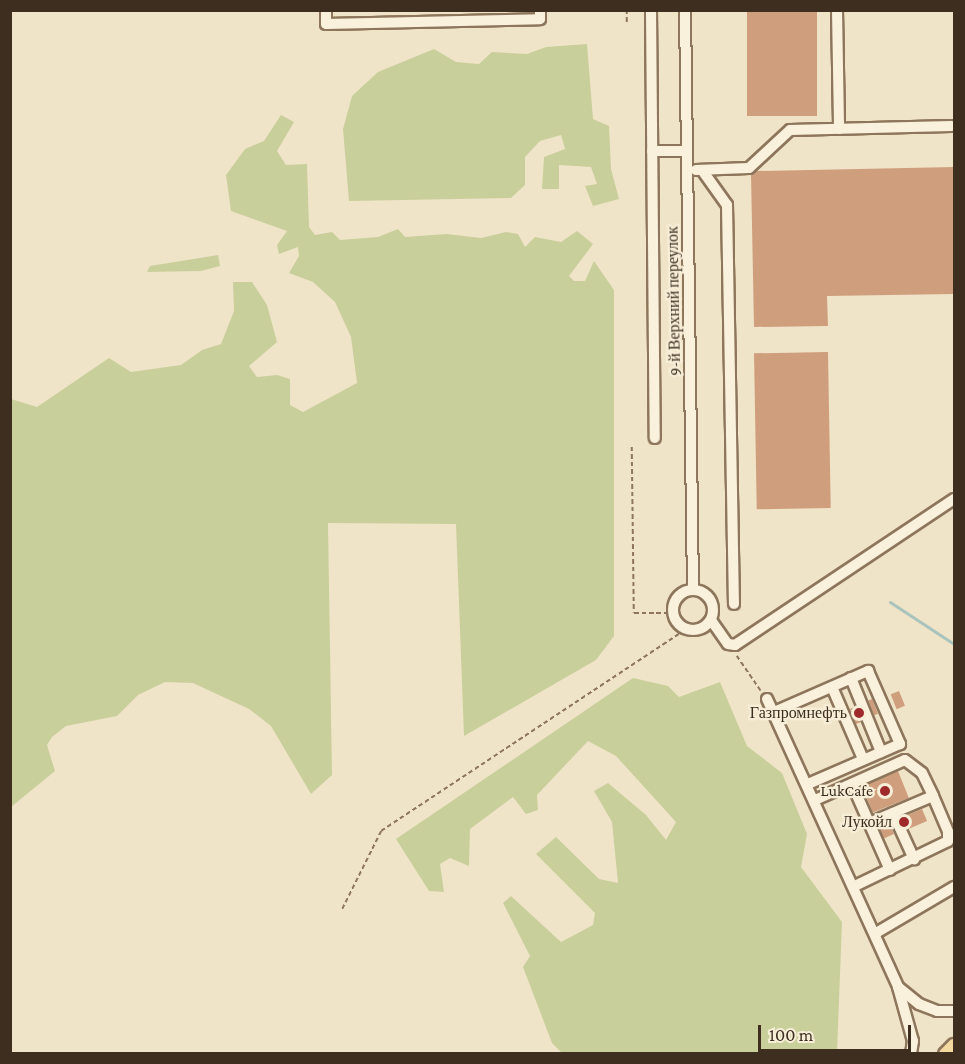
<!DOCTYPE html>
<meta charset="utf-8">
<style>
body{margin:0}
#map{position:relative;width:965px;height:1064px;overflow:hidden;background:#f0e4c8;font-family:"Crimson Pro",serif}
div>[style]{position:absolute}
.green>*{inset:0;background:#c9cf9b}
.stream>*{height:3px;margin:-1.5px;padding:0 1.5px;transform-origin:1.5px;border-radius:1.5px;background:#a9c4bc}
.building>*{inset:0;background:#cf9f7d;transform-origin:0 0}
.path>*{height:1.5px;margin-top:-0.75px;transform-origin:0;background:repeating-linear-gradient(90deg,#8d765c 0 4.5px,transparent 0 7.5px)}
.roads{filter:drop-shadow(2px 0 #8d765c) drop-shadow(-2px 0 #8d765c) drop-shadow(0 2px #8d765c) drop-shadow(0 -2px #8d765c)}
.minor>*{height:10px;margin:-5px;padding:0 5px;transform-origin:5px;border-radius:5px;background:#faf1dc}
.minor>.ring{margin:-5px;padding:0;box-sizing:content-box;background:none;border:10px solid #faf1dc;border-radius:50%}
.major>*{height:12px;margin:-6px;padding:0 6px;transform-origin:6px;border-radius:6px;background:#f3d9a0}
.dots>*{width:16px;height:16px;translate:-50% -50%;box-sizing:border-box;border:3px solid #f7eed8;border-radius:50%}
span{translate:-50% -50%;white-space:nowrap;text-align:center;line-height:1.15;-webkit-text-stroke:4.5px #f7eed8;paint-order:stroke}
.street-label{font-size:16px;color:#3d2e20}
.poi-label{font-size:16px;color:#3d2e20}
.right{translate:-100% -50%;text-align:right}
.frame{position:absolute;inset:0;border:12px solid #3d2e20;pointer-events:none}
.scale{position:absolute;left:758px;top:1025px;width:153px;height:27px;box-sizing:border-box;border:3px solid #3d2e20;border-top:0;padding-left:8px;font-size:18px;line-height:21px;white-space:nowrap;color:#3d2e20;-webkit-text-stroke:4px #f7eed8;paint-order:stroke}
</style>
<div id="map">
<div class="green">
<div style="clip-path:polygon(587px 44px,593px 119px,609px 126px,611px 169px,619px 199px,593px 206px,585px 186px,597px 184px,591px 167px,559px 165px,559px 189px,542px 189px,544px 157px,565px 149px,561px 135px,540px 141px,525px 157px,525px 185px,511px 198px,349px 201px,343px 129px,352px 96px,378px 72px,434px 49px,456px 62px,479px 64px,492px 52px,527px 54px,546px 47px)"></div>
<div style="clip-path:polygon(281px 115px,294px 122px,277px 151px,286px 165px,307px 164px,309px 227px,315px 235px,332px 232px,340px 240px,378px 237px,398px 229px,405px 237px,447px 234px,481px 238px,506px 232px,518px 234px,525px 247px,535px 237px,561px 242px,577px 231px,593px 244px,569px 276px,574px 281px,585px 281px,594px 261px,614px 290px,614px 636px,596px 660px,464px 736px,456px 524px,328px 523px,332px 775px,311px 794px,271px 726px,249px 709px,193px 683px,165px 682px,138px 695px,117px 716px,66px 726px,52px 737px,47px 745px,55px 771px,11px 807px,11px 399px,37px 407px,109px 358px,131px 372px,181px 365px,202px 350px,221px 344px,234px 311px,233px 282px,252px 282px,267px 305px,277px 342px,249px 366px,257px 377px,277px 375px,290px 379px,290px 405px,303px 412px,357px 383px,351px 337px,335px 302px,313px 282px,289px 273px,299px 256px,298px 247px,279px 254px,277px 245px,287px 231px,231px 211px,226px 175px,245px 149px,264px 141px)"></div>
<div style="clip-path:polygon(218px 255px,220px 266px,201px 271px,147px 272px,150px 266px)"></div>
<div style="clip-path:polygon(633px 678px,668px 686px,679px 697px,720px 682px,747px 746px,782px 773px,807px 834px,801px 867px,842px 922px,837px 1053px,563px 1054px,552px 1043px,523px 967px,530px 956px,503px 903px,511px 896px,561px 942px,593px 925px,595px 913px,536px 854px,556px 837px,599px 879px,618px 883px,612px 822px,594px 791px,608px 783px,646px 815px,666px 840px,676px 822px,616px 756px,588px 741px,537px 795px,538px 810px,526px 814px,513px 797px,470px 829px,469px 866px,450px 858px,440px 864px,444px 892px,429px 891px,396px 839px)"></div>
</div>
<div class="stream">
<div style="left:890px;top:602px;width:77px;rotate:33.3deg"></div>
</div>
<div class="building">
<div style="left:747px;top:10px;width:70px;height:106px"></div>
<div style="clip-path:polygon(954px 167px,954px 294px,827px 296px,828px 326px,754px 327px,751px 175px,757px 171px)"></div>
<div style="left:828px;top:352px;width:156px;height:74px;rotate:89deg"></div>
<div style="left:899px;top:691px;width:16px;height:9px;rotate:68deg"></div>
<div style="left:872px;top:699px;width:16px;height:4px;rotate:68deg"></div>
<div style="clip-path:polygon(854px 707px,861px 722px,856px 724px,850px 709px)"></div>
<div style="left:898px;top:771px;width:29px;height:39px;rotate:68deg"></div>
<div style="left:922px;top:809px;width:13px;height:21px;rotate:67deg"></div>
<div style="left:889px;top:823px;width:12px;height:11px;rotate:66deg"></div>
</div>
<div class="path">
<div style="left:627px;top:10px;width:15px;rotate:90deg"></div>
<div style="left:632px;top:447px;width:166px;rotate:89.3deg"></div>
<div style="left:634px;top:613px;width:36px"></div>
<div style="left:737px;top:656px;width:42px;rotate:55.6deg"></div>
<div style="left:342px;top:909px;width:87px;rotate:-63.4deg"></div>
<div style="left:381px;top:831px;width:359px;rotate:-33.5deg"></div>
</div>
<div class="roads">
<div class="minor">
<div style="left:326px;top:10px;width:14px;rotate:90deg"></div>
<div style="left:326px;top:24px;width:214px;rotate:-1.3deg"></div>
<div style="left:540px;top:19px;width:9px;rotate:-90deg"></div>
<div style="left:651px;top:10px;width:428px;rotate:89.5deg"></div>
<div style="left:685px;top:10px;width:580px;rotate:89.21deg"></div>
<div style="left:837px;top:10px;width:119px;rotate:89deg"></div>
<div style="left:652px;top:151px;width:35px"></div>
<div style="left:696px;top:170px;width:53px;rotate:-2.2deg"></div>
<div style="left:749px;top:168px;width:56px;rotate:-42.8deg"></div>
<div style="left:790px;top:130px;width:161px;rotate:-1.4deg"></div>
<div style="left:702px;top:170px;width:43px;rotate:54.5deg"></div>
<div style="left:727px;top:205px;width:399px;rotate:89deg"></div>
<div class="ring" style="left:673px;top:590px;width:30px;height:30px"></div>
<div style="left:711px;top:620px;width:29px;rotate:55deg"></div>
<div style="left:728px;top:644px;width:7px;rotate:8deg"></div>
<div style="left:735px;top:645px;width:263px;rotate:-33.7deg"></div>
<div style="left:851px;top:678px;width:80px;rotate:67.9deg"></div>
<div style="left:832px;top:687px;width:78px;rotate:66.7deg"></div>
<div style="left:767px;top:699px;width:316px;rotate:65.5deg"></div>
<div style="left:898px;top:987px;width:56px;rotate:74.5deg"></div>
<div style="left:913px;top:1041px;width:13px;rotate:99deg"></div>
<div style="left:774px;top:712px;width:103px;rotate:-23.6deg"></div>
<div style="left:868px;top:671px;width:80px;rotate:66.3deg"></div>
<div style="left:900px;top:744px;width:100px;rotate:156.5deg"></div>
<div style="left:852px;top:784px;width:94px;rotate:66.2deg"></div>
<div style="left:815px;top:800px;width:98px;rotate:-24deg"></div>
<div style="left:905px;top:760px;width:21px;rotate:37deg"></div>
<div style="left:922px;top:773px;width:25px;rotate:64deg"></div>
<div style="left:933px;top:796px;width:39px;rotate:67deg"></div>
<div style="left:948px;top:832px;width:9px;rotate:90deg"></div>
<div style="left:948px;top:841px;width:103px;rotate:154.2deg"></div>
<div style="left:893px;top:813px;width:51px;rotate:65.5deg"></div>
<div style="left:869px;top:823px;width:69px;rotate:-22.9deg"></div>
<div style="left:876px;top:933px;width:91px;rotate:-30.5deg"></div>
<div style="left:898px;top:987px;width:27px;rotate:39deg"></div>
<div style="left:919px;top:1004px;width:19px;rotate:21deg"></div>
<div style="left:937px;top:1011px;width:17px"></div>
</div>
<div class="major">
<div style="left:945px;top:1054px;width:13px;rotate:-45deg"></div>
</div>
</div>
<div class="dots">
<div style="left:859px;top:713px;background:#9e2a2b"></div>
<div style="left:885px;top:791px;background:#9e2a2b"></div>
<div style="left:904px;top:822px;background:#9e2a2b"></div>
</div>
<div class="street-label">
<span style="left:674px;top:301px;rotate:-91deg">9-й Верхний переулок</span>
</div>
<div class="poi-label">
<span class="right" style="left:847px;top:713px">Газпромнефть</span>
<span class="right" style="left:873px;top:791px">LukCafe</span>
<span class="right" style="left:892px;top:822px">Лукойл</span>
</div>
<div class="frame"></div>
<div class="scale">100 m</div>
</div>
